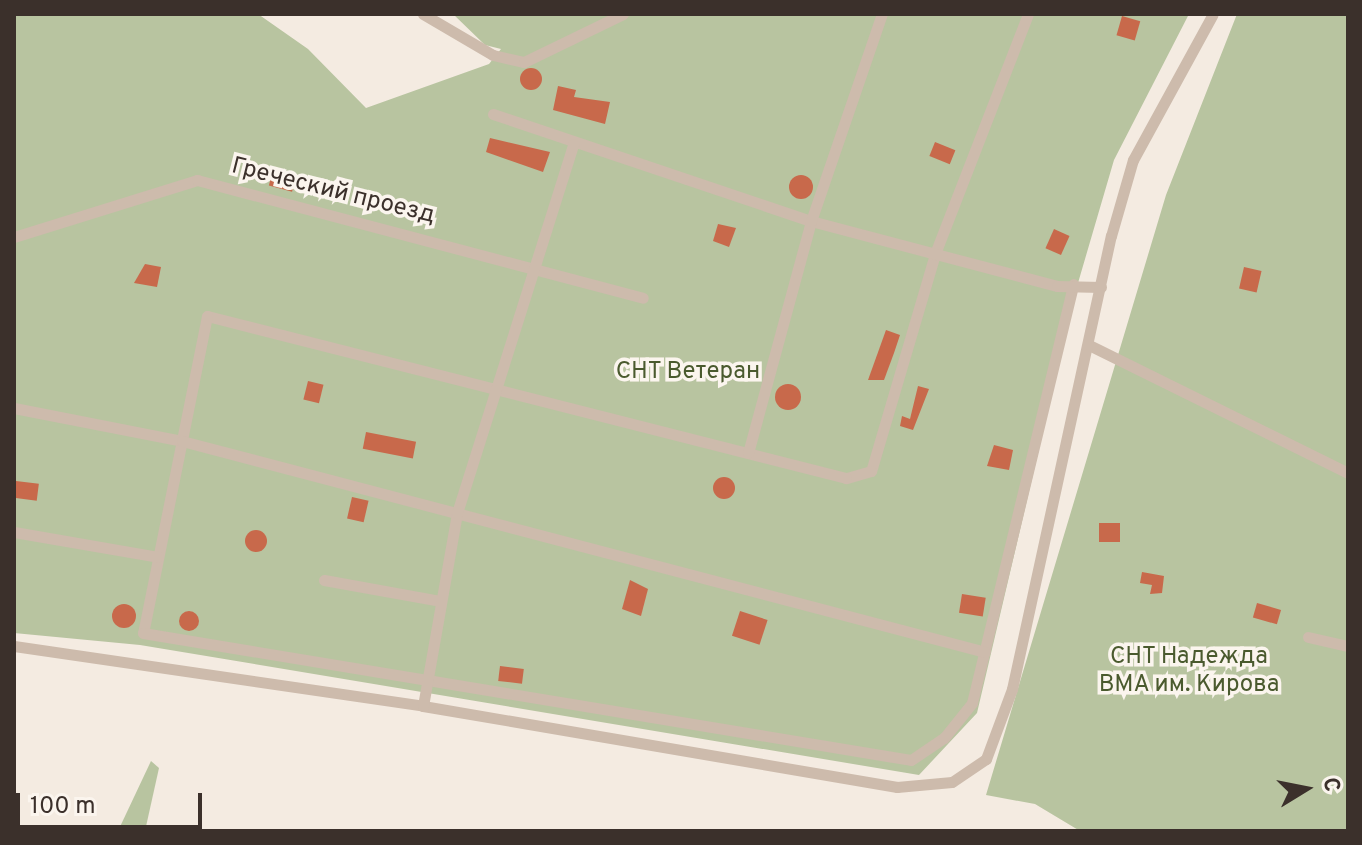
<!DOCTYPE html>
<meta charset="utf-8">
<style>
body{margin:0}
#map{position:relative;width:1362px;height:845px;overflow:hidden;background:#f4ebe1;font-family:Overpass,sans-serif}
div>[style]{position:absolute}
.green>*{inset:0;background:#b8c4a0}
.building>*{inset:0;background:#c8694b;transform-origin:0 0}
.round{border-radius:50%}
.street>*{height:11px;margin:-5.5px;padding:0 5.5px;transform-origin:5.5px;border-radius:5.5px;background:#cdbbac}
span{translate:-50% -50%;white-space:nowrap;text-align:center;line-height:1.15;-webkit-text-stroke:7px #fbf5ee;paint-order:stroke}
.street-label{font-size:24px;color:#3b302b}
.park-label{font-size:24px;color:#4a5a2e}
.frame{position:absolute;inset:0;border:16px solid #3b302b;pointer-events:none}
.north{position:absolute;left:1266px;top:749px;width:80px;height:80px;-webkit-text-stroke:6px #fbf5ee;paint-order:stroke;rotate:80deg;font-size:22px;font-weight:700;line-height:32px;text-align:center;color:#3b302b}
.north::after{content:'';display:block;margin:auto;width:28px;height:36px;background:#3b302b;clip-path:polygon(50% 0,100% 100%,50% 72%,0 100%)}
.scale{position:absolute;left:16px;top:793px;width:186px;height:36px;box-sizing:border-box;border:4px solid #3b302b;border-top:0;padding-left:10px;font-size:24px;line-height:28px;white-space:nowrap;color:#3b302b;-webkit-text-stroke:6px #fbf5ee;paint-order:stroke}
</style>
<div id="map">
<div class="green">
<div style="clip-path:polygon(14px 14px,258px 14px,308px 49px,366px 108px,489px 64px,501px 49px,485px 45px,453px 14px,1189px 14px,1114px 160px,1078px 283px,977px 713px,919px 775px,140px 645px,14px 633px)"></div>
<div style="clip-path:polygon(1237px 14px,1348px 14px,1348px 831px,1080px 831px,1035px 804px,986px 795px,1166px 195px)"></div>
<div style="clip-path:polygon(151px 761px,159px 768px,145px 831px,118px 831px)"></div>
</div>
<div class="building">
<div style="left:1122px;top:16px;width:19px;height:20px;rotate:16deg"></div>
<div class="round" style="left:520px;top:68px;width:22px;height:22px"></div>
<div style="clip-path:polygon(558px 86px,576px 90px,574px 97px,610px 102px,605px 124px,553px 110px)"></div>
<div style="clip-path:polygon(490px 138px,550px 152px,543px 172px,486px 152px)"></div>
<div style="left:935px;top:142px;width:22px;height:15px;rotate:22deg"></div>
<div style="left:273px;top:170px;width:24px;height:16px;rotate:15deg"></div>
<div class="round" style="left:789px;top:175px;width:24px;height:24px"></div>
<div style="clip-path:polygon(718px 224px,736px 228px,729px 247px,713px 241px)"></div>
<div style="left:1054px;top:229px;width:17px;height:21px;rotate:24deg"></div>
<div style="clip-path:polygon(145px 264px,161px 267px,157px 287px,134px 283px)"></div>
<div style="left:1244px;top:267px;width:18px;height:22px;rotate:13deg"></div>
<div style="clip-path:polygon(886px 330px,900px 335px,894px 353px,884px 380px,868px 380px)"></div>
<div style="left:308px;top:381px;width:16px;height:19px;rotate:14deg"></div>
<div class="round" style="left:775px;top:384px;width:26px;height:26px"></div>
<div style="clip-path:polygon(918px 386px,929px 389px,913px 430px,900px 426px,902px 416px,910px 419px)"></div>
<div style="left:366px;top:432px;width:51px;height:17px;rotate:11deg"></div>
<div style="clip-path:polygon(994px 445px,1013px 450px,1009px 470px,987px 466px)"></div>
<div class="round" style="left:713px;top:477px;width:22px;height:22px"></div>
<div style="left:16px;top:481px;width:23px;height:17px;rotate:7deg"></div>
<div style="left:352px;top:497px;width:17px;height:22px;rotate:13deg"></div>
<div style="left:1099px;top:523px;width:21px;height:19px"></div>
<div class="round" style="left:245px;top:530px;width:22px;height:22px"></div>
<div style="clip-path:polygon(1142px 572px,1164px 576px,1162px 593px,1150px 594px,1152px 585px,1140px 583px)"></div>
<div style="clip-path:polygon(630px 580px,648px 589px,641px 616px,622px 609px)"></div>
<div style="left:962px;top:594px;width:24px;height:19px;rotate:9deg"></div>
<div style="left:1257px;top:603px;width:25px;height:15px;rotate:16deg"></div>
<div class="round" style="left:112px;top:604px;width:24px;height:24px"></div>
<div class="round" style="left:179px;top:611px;width:20px;height:20px"></div>
<div style="left:740px;top:611px;width:29px;height:26px;rotate:18deg"></div>
<div style="left:500px;top:666px;width:24px;height:15px;rotate:7deg"></div>
</div>
<div class="street">
<div style="left:423px;top:14px;width:81px;rotate:30.4deg"></div>
<div style="left:493px;top:55px;width:32px;rotate:13deg"></div>
<div style="left:524px;top:62px;width:110px;rotate:-25.9deg"></div>
<div style="left:1028px;top:14px;width:257px;rotate:111.2deg"></div>
<div style="left:935px;top:254px;width:226px;rotate:106.4deg"></div>
<div style="left:871px;top:471px;width:26px;rotate:164deg"></div>
<div style="left:846px;top:478px;width:659px;rotate:-165.77deg"></div>
<div style="left:207px;top:316px;width:323px;rotate:101.4deg"></div>
<div style="left:143px;top:633px;width:778px;rotate:9.39deg"></div>
<div style="left:911px;top:760px;width:40px;rotate:-34deg"></div>
<div style="left:944px;top:738px;width:45px;rotate:-51.3deg"></div>
<div style="left:972px;top:703px;width:431px;rotate:-76.4deg"></div>
<div style="left:493px;top:114px;width:336px;rotate:18.6deg"></div>
<div style="left:811px;top:221px;width:254px;rotate:14.8deg"></div>
<div style="left:1057px;top:286px;width:44px;rotate:1.3deg"></div>
<div style="left:14px;top:237px;width:192px;rotate:-17.3deg"></div>
<div style="left:197px;top:180px;width:461px;rotate:14.8deg"></div>
<div style="left:1089px;top:345px;width:289px;rotate:26.3deg"></div>
<div style="left:14px;top:408px;width:171px;rotate:11.1deg"></div>
<div style="left:182px;top:441px;width:830px;rotate:14.72deg"></div>
<div style="left:748px;top:453px;width:240px;rotate:-74.8deg"></div>
<div style="left:811px;top:221px;width:219px;rotate:-71.1deg"></div>
<div style="left:14px;top:532px;width:146px;rotate:9.8deg"></div>
<div style="left:324px;top:580px;width:119px;rotate:10.2deg"></div>
<div style="left:1308px;top:637px;width:41px;rotate:12.7deg"></div>
<div style="left:14px;top:646px;width:413px;rotate:8.3deg"></div>
<div style="left:423px;top:706px;width:481px;rotate:9.7deg"></div>
<div style="left:897px;top:787px;width:55px;rotate:-5.2deg"></div>
<div style="left:952px;top:782px;width:41px;rotate:-34.1deg"></div>
<div style="left:986px;top:759px;width:75px;rotate:-69.6deg"></div>
<div style="left:1012px;top:689px;width:464px;rotate:-77.7deg"></div>
<div style="left:1111px;top:236px;width:79px;rotate:-73.9deg"></div>
<div style="left:1133px;top:160px;width:166px;rotate:-61.3deg"></div>
<div style="left:423px;top:706px;width:196px;rotate:-80deg"></div>
<div style="left:457px;top:513px;width:387px;rotate:-72.5deg"></div>
</div>
<div class="street-label">
<span style="left:333px;top:192px;rotate:14deg">Греческий проезд</span>
</div>
<div class="park-label">
<span style="left:688px;top:373px">СНТ Ветеран</span>
<span style="left:1189px;top:672px">СНТ Надежда<br>ВМА им. Кирова</span>
</div>
<div class="frame"></div>
<div class="north">С</div>
<div class="scale">100 m</div>
</div>
